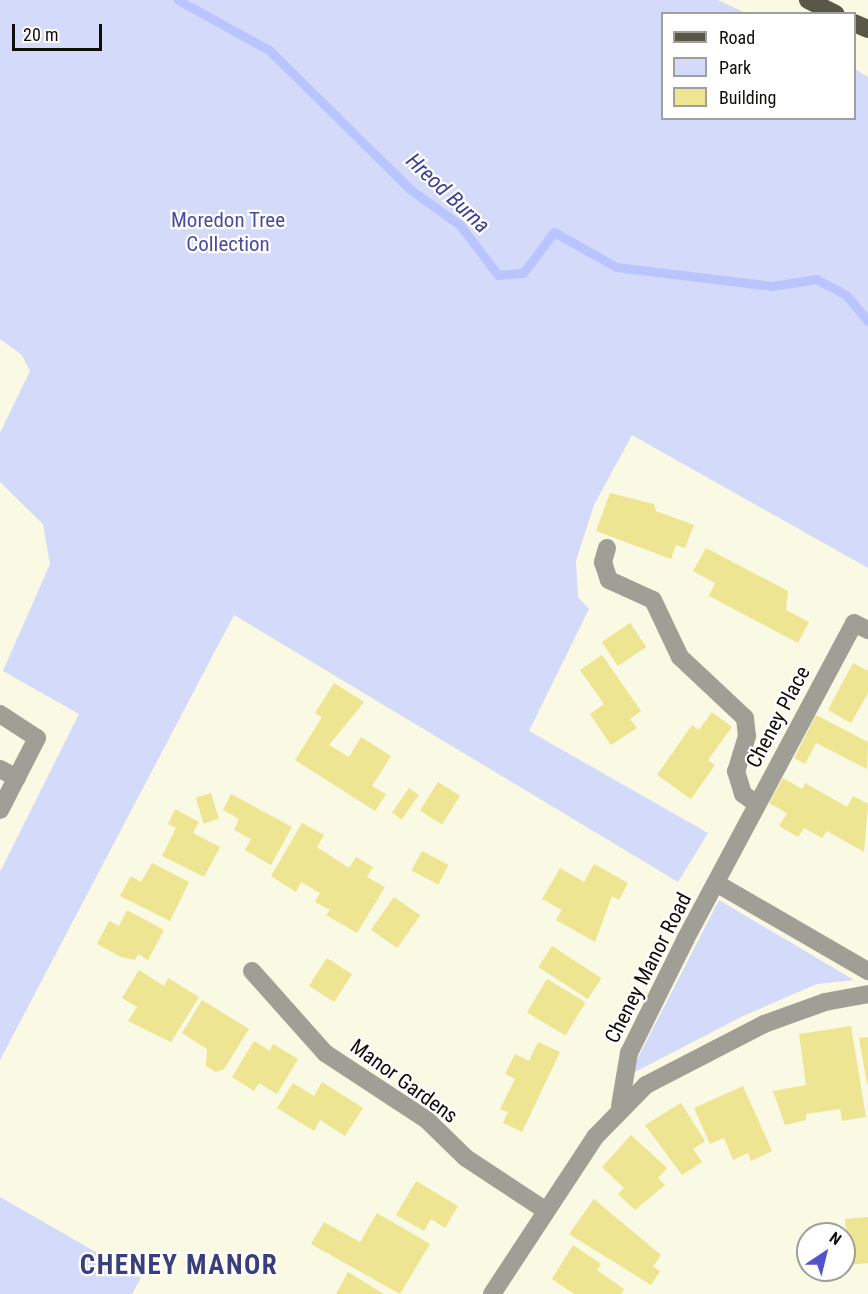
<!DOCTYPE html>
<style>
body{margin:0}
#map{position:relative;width:868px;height:1294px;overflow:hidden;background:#faf9e3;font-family:"Roboto Condensed",sans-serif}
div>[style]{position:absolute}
.green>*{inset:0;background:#d4daf9}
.stream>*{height:9px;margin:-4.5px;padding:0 4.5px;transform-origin:4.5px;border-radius:4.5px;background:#bac4ff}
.building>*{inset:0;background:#ede592;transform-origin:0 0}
.minor>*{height:18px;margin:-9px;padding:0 9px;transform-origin:9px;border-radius:9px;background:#a09f96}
.major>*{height:18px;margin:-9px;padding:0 9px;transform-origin:9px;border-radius:9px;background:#595848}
span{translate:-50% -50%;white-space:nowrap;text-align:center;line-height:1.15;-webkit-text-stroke:4.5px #fff;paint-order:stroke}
.park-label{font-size:21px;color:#474ca1}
.street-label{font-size:21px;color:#0f0e07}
.water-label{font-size:22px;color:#3e4295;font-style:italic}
.district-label{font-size:27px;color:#3a3f7b;font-weight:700;letter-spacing:1.5px}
.legend{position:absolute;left:661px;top:12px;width:195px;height:108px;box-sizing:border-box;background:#fff;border:2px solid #9f9f9c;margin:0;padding:8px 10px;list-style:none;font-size:18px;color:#0f0e07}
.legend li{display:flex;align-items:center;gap:12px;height:30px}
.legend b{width:30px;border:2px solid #9f9f9c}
.north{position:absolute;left:796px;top:1222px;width:60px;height:60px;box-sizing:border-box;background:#fff;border:2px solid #9f9f9c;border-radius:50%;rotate:35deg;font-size:16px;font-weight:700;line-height:24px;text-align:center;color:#0f0e07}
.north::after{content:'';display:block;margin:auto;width:21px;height:27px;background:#5254cb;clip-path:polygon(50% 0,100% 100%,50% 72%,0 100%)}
.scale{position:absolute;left:12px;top:24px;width:90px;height:27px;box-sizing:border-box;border:3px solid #0f0e07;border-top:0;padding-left:8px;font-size:18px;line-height:21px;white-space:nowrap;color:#0f0e07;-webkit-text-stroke:4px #fff;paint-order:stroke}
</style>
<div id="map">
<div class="green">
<div style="clip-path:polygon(0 0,718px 0,746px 13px,662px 14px,662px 118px,854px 118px,855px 69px,868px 77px,868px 568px,632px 435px,594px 505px,576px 561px,578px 597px,589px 609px,529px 731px,708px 833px,678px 882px,234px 615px,0 1060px,0 872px,79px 714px,3px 671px,50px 564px,43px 524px,0 482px,0 433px,30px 371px,22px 355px,0 339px)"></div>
<div style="clip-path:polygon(719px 900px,854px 980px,817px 984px,743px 1016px,629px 1075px)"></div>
<div style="clip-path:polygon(0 1197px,141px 1278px,132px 1294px,0 1294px)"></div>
</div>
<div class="stream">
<div style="left:178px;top:0;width:104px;rotate:28.8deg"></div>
<div style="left:269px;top:50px;width:199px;rotate:44.6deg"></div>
<div style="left:411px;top:190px;width:60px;rotate:35.5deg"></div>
<div style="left:460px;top:225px;width:63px;rotate:52.8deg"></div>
<div style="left:498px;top:275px;width:25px;rotate:-5deg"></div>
<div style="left:523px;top:273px;width:51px;rotate:-52.9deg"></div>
<div style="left:554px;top:232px;width:71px;rotate:29.4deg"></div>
<div style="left:616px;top:267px;width:157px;rotate:6.9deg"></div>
<div style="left:772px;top:286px;width:45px;rotate:-9deg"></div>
<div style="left:816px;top:279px;width:34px;rotate:28deg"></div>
<div style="left:846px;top:295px;width:34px;rotate:50deg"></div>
</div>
<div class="building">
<div style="clip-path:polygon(610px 493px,654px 504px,656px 511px,694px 525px,685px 548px,676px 545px,671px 559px,596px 531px)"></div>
<div style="clip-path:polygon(706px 548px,788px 591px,786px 610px,809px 622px,798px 643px,709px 596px,715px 583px,693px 571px)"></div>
<div style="left:630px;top:623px;width:29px;height:34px;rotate:56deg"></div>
<div style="clip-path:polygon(602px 655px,641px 711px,630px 719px,637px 728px,611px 745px,590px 714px,604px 704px,580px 670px)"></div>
<div style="clip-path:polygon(853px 663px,868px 671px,868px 693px,851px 723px,828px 710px)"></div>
<div style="clip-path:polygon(334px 683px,364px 702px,329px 745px,349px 757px,361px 737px,391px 756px,372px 786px,386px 794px,375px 811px,295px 760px,322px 717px,315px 713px)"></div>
<div style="clip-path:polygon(712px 712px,732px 727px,708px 760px,715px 765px,691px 799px,657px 775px,692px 725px,699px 730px)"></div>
<div style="clip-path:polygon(816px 715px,868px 742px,867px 769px,816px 743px,805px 764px,794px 758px)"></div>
<div style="clip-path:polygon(783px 778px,802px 789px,805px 783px,847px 807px,853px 796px,868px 804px,864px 852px,827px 831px,822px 838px,804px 828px,798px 837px,779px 826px,787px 813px,769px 803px)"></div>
<div style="left:438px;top:782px;width:26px;height:34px;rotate:32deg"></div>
<div style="left:409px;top:788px;width:12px;height:30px;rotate:35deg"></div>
<div style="left:211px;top:793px;width:27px;height:16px;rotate:73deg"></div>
<div style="clip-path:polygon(231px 794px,292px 827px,271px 865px,245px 850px,251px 839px,234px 830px,239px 819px,223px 810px)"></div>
<div style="clip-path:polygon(175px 809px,199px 822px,193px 833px,220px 847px,204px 877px,162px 856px,176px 828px,168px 824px)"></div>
<div style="clip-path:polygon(302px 823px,324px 835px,317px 847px,349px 868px,356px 857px,373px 867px,367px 877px,385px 887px,357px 933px,326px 915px,330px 910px,315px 902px,320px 893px,301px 882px,296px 892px,271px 876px)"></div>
<div style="left:422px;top:851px;width:30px;height:22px;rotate:28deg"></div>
<div style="clip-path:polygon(152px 863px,189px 882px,170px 921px,120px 896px,131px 876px,141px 882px)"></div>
<div style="clip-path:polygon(594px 864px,628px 883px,619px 900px,612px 896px,595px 942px,556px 920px,562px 910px,542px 899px,560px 868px,584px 882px)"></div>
<div style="left:394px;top:897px;width:32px;height:40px;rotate:35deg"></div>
<div style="clip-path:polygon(127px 910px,164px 930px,148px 960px,138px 954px,135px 960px,121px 957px,97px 944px,109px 921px,119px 926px)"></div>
<div style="left:552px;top:946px;width:59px;height:25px;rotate:33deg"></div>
<div style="left:327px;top:958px;width:30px;height:33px;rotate:33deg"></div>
<div style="clip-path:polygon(139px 970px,164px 986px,168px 978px,199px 997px,171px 1042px,128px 1021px,137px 1007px,122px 998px)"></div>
<div style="left:547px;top:979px;width:45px;height:39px;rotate:31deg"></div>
<div style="clip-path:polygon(202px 1000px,249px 1029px,224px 1069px,216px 1072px,206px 1066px,207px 1049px,182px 1033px)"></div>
<div style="clip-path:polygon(851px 1026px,866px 1117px,842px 1121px,840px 1109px,806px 1114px,806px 1120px,785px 1125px,773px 1091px,806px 1085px,799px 1034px)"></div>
<div style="clip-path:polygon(868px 1037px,868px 1084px,867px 1084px,859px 1038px)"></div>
<div style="clip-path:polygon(254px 1041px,270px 1051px,273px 1044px,298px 1059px,277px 1094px,259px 1083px,254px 1091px,232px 1077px)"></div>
<div style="clip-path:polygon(538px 1042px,560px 1052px,522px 1132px,503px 1123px,508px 1112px,500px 1109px,515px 1079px,505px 1074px,515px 1054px,529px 1061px)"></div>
<div style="clip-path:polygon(322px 1082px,363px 1108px,345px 1136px,320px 1120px,314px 1131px,277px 1108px,293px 1083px,314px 1096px)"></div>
<div style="clip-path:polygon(743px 1086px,772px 1151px,751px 1161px,748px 1153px,733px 1160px,724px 1138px,710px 1144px,694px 1108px)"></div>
<div style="clip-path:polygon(681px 1103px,705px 1141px,693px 1149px,702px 1162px,682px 1175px,645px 1125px)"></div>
<div style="clip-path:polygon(631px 1135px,667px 1168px,658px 1178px,665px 1185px,635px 1210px,618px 1194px,624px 1188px,602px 1167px)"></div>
<div style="clip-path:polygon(416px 1181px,458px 1206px,445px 1228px,431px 1219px,424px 1231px,396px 1215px)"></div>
<div style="clip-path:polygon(594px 1199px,661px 1255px,653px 1267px,660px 1271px,651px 1285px,569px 1234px)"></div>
<div style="clip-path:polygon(377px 1213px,430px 1244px,400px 1294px,311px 1244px,324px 1222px,360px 1242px)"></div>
<div style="clip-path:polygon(868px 1217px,868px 1263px,849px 1265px,845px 1219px)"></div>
<div style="clip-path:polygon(573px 1245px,601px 1264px,597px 1270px,624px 1289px,621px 1294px,574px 1294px,552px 1279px)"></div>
<div style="clip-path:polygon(348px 1272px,384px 1294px,336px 1294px)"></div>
</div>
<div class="minor">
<div style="left:607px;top:548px;width:15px;rotate:106deg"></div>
<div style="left:603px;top:562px;width:19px;rotate:72deg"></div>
<div style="left:609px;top:580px;width:48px;rotate:24.4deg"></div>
<div style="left:653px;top:600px;width:63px;rotate:64.7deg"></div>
<div style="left:680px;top:657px;width:89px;rotate:43.2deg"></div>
<div style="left:745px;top:718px;width:18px;rotate:84deg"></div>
<div style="left:747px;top:736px;width:37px;rotate:107deg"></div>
<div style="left:736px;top:771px;width:24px;rotate:73deg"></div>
<div style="left:743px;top:794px;width:17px;rotate:36deg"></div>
<div style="left:0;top:714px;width:44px;rotate:33deg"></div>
<div style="left:37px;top:738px;width:81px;rotate:117.2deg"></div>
<div style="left:0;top:769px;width:19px;rotate:28deg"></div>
<div style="left:716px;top:883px;width:176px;rotate:30.1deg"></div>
<div style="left:252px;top:971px;width:110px;rotate:48.3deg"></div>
<div style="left:325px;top:1053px;width:122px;rotate:33.3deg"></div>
<div style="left:427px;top:1120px;width:54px;rotate:44.3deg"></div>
<div style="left:466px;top:1158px;width:95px;rotate:33.4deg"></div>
<div style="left:620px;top:1106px;width:54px;rotate:-80.4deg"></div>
<div style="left:629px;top:1053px;width:126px;rotate:-63.6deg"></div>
<div style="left:685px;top:940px;width:359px;rotate:-61.9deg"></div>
<div style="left:854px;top:623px;width:16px;rotate:27deg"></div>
<div style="left:492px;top:1294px;width:188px;rotate:-56.7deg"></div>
<div style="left:595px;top:1137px;width:73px;rotate:-45.6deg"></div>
<div style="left:646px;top:1085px;width:133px;rotate:-27.3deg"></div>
<div style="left:764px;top:1024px;width:65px;rotate:-19.8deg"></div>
<div style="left:825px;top:1002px;width:44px;rotate:-10.5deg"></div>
</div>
<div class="major">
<div style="left:808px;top:0;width:31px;rotate:27deg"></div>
<div style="left:854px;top:23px;width:15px;rotate:23deg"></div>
</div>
<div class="park-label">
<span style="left:228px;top:232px">Moredon Tree<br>Collection</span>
</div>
<div class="street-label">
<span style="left:778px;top:717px;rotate:-62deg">Cheney Place</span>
<span style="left:648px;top:968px;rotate:-63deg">Cheney Manor Road</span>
<span style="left:404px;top:1081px;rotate:36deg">Manor Gardens</span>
</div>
<div class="water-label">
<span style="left:448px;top:193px;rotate:43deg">Hreod Burna</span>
</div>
<div class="district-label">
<span style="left:179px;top:1266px">CHENEY MANOR</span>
</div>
<ul class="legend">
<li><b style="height:8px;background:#595848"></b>Road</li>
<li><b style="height:16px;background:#d4daf9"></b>Park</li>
<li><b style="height:16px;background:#ede592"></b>Building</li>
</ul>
<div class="north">N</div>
<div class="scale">20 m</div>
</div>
